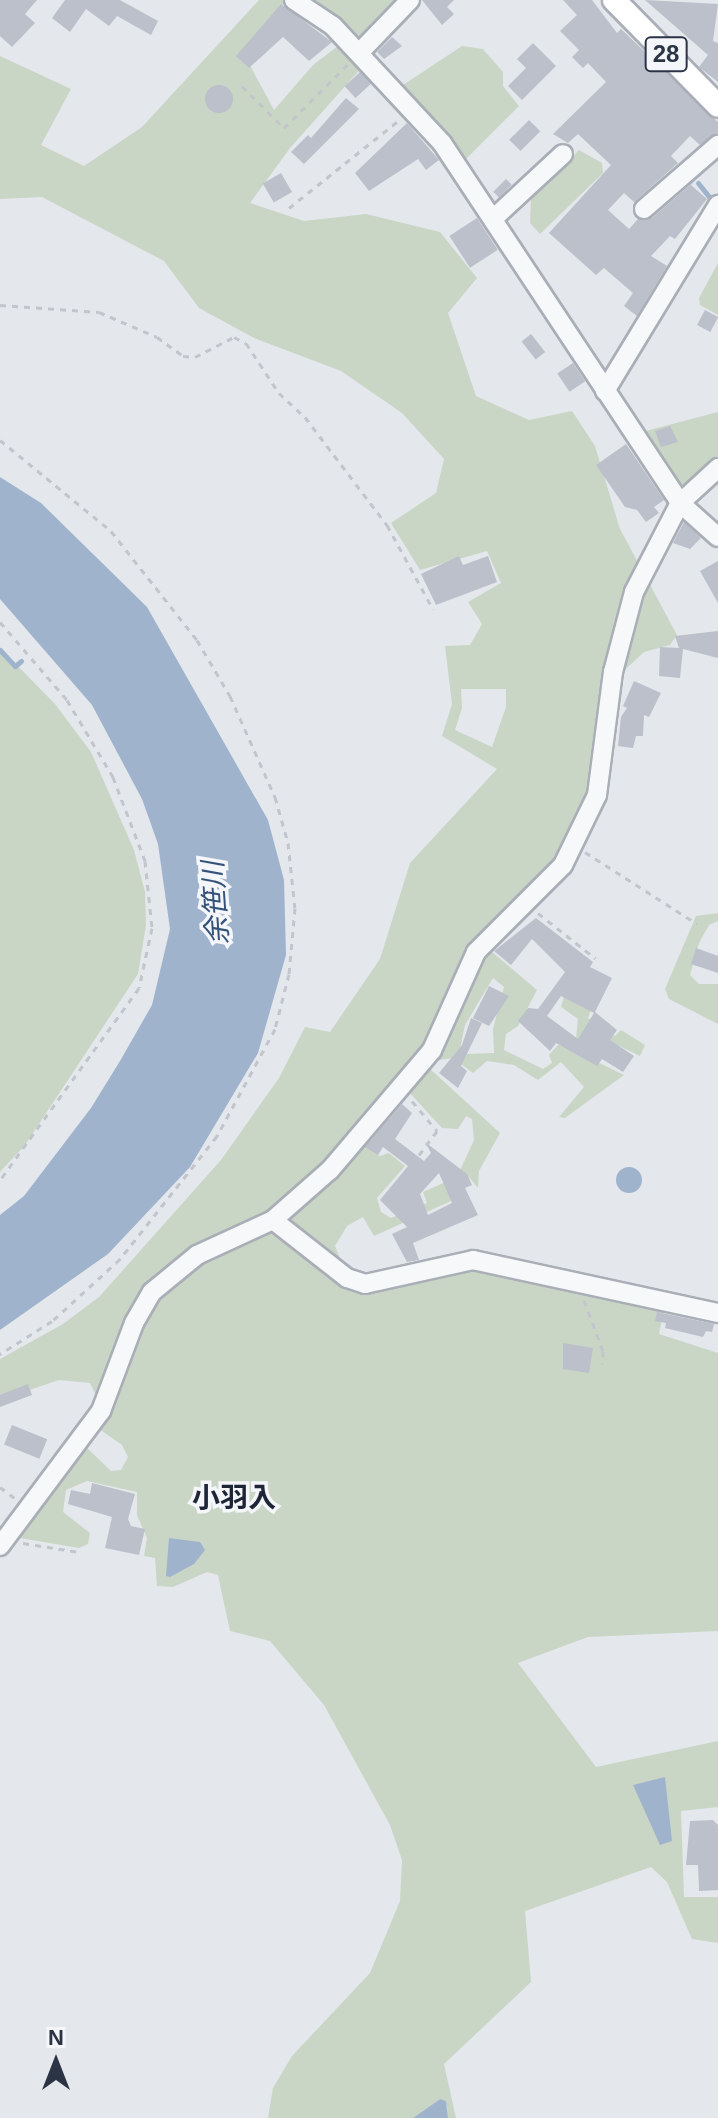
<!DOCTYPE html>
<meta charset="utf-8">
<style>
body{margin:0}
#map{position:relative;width:718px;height:2118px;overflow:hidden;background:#e4e7ec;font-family:Arial,"Noto Sans JP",sans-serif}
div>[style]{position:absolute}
.green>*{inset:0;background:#c9d6c5}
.water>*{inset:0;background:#9fb4cc}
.round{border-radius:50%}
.stream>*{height:5px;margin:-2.5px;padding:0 2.5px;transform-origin:2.5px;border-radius:2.5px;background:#9fb4cc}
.building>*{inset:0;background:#bbc0ca;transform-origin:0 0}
.path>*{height:3px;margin-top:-1.5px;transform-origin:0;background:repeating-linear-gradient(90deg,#c2c5cb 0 6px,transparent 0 12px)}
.roads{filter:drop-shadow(2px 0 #a9aeb7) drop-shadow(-2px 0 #a9aeb7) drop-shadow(0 2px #a9aeb7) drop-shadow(0 -2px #a9aeb7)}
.minor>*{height:18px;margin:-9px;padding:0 9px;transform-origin:9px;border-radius:9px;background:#f7f8fa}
.major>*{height:22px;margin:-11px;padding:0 11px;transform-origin:11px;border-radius:11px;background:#fff}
span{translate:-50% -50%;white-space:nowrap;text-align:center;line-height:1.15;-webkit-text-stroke:7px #f4f6f9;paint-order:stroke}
.shield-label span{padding:2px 6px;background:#f4f6f9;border:2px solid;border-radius:6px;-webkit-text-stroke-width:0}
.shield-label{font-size:24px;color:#2b3445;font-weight:700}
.water-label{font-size:28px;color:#34527a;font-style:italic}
.neighbourhood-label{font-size:28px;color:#1d2536;font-weight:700}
.north{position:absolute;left:16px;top:2022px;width:80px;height:80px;-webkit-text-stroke:6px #f4f6f9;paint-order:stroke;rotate:0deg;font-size:22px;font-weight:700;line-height:32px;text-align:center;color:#2b3445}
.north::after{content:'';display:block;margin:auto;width:28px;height:36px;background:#2b3445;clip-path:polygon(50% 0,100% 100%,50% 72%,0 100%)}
</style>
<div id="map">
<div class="green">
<div style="clip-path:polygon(evenodd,259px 0,286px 0,245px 56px,274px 110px,313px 65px,351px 36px,312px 0,422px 0,290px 148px,250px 203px,304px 221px,366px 214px,440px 232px,477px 278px,448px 313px,476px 396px,529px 420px,572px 411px,595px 446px,620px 529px,677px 635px,670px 645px,644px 652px,616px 678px,593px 787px,563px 855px,478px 940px,537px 990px,518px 1026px,506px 1034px,504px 1050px,543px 1069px,552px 1063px,549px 1055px,558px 1045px,575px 1048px,578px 1019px,561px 1007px,564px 996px,591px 1010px,588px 1018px,615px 1036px,621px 1030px,645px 1045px,640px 1056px,609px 1041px,583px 1055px,624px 1075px,565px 1118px,559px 1117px,584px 1087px,561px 1062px,538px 1080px,514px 1065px,487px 1061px,473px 1073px,453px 1058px,439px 1060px,438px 1053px,363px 1122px,370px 1149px,380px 1156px,389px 1153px,405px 1166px,377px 1198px,381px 1212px,391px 1218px,427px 1203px,423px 1192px,457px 1177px,474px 1140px,472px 1119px,466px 1116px,458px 1129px,442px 1128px,407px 1090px,428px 1067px,500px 1133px,479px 1171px,478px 1188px,469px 1177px,449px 1188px,451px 1201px,374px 1236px,363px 1217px,347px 1226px,335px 1246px,344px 1268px,385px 1288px,461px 1267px,488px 1266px,665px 1305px,659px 1334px,718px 1353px,718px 1631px,588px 1637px,518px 1663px,596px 1767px,718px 1741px,718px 1807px,681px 1811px,684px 1897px,718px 1897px,718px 1943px,692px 1939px,667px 1882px,651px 1867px,525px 1911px,531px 1982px,444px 2064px,456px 2118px,448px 2118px,447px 2106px,440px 2099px,413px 2118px,268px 2118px,273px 2088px,292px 2056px,370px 1973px,400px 1901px,402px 1860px,390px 1825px,324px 1705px,270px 1641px,230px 1631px,218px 1575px,207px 1572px,173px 1587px,157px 1586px,155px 1558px,144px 1556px,147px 1538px,137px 1515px,137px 1492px,87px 1481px,66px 1490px,63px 1512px,90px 1533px,88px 1544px,79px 1548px,20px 1538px,84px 1445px,111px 1471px,121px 1470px,128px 1457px,122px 1445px,98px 1428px,105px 1414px,90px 1383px,59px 1380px,0 1400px,0 1359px,63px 1324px,99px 1297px,221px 1160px,279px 1078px,305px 1027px,330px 1032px,380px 959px,410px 863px,497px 769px,442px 736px,452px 704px,445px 646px,470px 645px,482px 624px,468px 602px,501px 583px,487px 551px,420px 570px,391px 523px,436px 493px,444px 459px,402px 413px,341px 371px,254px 338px,199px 308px,164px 261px,42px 197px,0 199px,0 56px,71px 89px,41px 145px,84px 166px,142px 127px,259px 0,461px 689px,506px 689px,506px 707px,492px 747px,455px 730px,462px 708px,461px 689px,259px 0,493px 978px,504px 987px,493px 1029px,494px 1053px,467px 1054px,460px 1049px,465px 1025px,493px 978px)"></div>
<div style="clip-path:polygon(462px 46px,483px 49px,503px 72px,503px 86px,519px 106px,461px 164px,400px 87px)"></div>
<div style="clip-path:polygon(579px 150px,602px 163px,603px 173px,540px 234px,530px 223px,531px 198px)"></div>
<div style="clip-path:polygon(718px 263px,718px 315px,700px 305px,699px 298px)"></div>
<div style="clip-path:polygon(718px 412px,718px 455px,678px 492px,638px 433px)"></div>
<div style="clip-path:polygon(0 648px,55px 704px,91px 752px,134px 850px,145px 892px,146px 925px,138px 974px,25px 1145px,0 1172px)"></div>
<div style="clip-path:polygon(718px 913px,718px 921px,709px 925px,699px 943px,690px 975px,699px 984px,718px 984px,718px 1024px,669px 999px,665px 989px,696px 916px)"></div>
</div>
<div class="water">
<div style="clip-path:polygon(0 477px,41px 503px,147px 607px,268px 820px,284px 880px,286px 955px,258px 1053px,190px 1167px,108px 1254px,0 1330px,0 1215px,24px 1196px,91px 1108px,120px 1061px,152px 1005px,170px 929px,158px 844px,142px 799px,92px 705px,0 599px)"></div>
<div class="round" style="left:616px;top:1167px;width:26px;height:26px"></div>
<div style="clip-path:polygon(169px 1538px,200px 1542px,205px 1550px,194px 1564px,170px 1577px,166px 1576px)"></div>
<div style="clip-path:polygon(665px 1777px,672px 1841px,660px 1845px,633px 1785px)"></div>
<div style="clip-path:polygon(440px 2099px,446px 2101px,448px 2118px,413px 2118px)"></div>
</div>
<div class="stream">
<div style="left:698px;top:183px;width:21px;rotate:51deg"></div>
<div style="left:0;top:650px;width:22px;rotate:47deg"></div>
<div style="left:15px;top:666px;width:8px;rotate:-40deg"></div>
</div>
<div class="building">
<div style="clip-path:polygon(0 0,37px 0,25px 14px,35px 23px,12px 47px,0 36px)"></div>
<div style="clip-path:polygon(65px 0,120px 0,158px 21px,151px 35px,117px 16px,109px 26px,86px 9px,70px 32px,52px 18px)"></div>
<div style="clip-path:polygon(422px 0,454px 0,447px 7px,454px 14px,442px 25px)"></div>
<div style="clip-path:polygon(563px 0,592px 0,617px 33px,621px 29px,718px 122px,718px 133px,700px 145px,690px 136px,671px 156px,678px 163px,634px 202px,624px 193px,608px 210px,629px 229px,638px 219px,652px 218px,696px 180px,691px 185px,707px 199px,675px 239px,670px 236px,651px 256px,667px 266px,637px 316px,624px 306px,633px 293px,604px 268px,596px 275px,549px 233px,611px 165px,578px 134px,568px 143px,553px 134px,606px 82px,588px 63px,583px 68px,572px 57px,579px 50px,560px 31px,577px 15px)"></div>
<div style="clip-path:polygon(645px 0,718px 4px,713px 41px,718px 43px,718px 82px,699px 67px,708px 55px)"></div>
<div style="clip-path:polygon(281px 4px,332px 42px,309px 61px,283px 37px,249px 68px,236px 56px)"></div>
<div style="clip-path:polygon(392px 37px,402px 46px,384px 59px,377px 52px)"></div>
<div style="clip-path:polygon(533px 43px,556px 66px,522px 100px,508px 86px,526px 68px,517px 59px)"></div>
<div style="left:360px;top:72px;width:16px;height:21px;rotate:47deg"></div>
<div class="round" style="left:205px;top:85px;width:28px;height:28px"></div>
<div style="clip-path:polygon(346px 98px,359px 109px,304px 164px,291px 152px,308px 135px,311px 138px)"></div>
<div style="left:529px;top:120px;width:16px;height:28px;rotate:45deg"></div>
<div style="clip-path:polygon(407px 123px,439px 160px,426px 170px,418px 159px,369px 191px,355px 173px)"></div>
<div style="left:281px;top:173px;width:22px;height:21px;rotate:60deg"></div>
<div style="left:506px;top:179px;width:8px;height:18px;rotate:45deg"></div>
<div style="left:477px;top:218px;width:38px;height:33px;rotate:57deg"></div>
<div style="left:705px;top:310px;width:15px;height:17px;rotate:28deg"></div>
<div style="left:531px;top:334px;width:23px;height:12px;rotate:52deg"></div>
<div style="left:573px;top:363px;width:22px;height:19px;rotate:56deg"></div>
<div style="clip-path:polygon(670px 426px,678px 442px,661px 447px,655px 431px)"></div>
<div style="clip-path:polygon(626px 444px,664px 500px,654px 507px,659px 513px,646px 522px,637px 510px,625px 507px,596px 465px)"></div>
<div style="clip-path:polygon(684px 522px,701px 538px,690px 549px,673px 543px)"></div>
<div style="clip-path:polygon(459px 556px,463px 565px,488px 556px,497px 582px,436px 605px,421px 574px)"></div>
<div style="clip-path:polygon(718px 561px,718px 603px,700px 571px)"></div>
<div style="clip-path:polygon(718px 631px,718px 658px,683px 649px,680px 678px,659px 676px,660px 647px,679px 648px,675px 636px)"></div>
<div style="clip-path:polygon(634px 681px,661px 693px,649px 717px,644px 715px,643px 736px,636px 736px,633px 748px,618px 746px,621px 717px,627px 708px,623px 706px)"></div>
<div style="clip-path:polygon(evenodd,536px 918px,593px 962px,590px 967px,612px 978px,595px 1012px,617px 1030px,610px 1040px,634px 1056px,623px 1072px,602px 1059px,597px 1066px,556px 1043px,550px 1051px,518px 1021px,528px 1008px,538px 1009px,565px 972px,532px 939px,511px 965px,494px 951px,536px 918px,561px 996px,594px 1013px,578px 1039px,547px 1016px,561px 996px)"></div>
<div style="clip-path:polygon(696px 948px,718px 956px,718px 973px,691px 964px)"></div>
<div style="clip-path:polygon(489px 986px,509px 996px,489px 1026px,473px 1018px)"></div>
<div style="clip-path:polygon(471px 1018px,482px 1023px,461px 1066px,467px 1071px,458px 1088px,439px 1073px,462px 1045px)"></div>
<div style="clip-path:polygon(evenodd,402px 1104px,412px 1113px,395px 1139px,424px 1161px,431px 1153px,425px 1142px,467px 1174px,472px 1185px,465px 1188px,478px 1215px,413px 1243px,419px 1260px,407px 1262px,392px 1234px,407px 1227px,380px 1200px,408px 1166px,383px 1147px,378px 1155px,365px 1147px,402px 1104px,439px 1173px,452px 1203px,428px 1215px,420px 1194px,439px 1173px)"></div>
<div style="clip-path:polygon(657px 1312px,714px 1324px,712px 1332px,706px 1331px,703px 1337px,665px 1328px,666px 1323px,655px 1321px)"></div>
<div style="clip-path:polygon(563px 1343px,593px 1348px,589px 1373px,563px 1369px)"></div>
<div style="clip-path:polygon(28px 1384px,32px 1395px,0 1407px,0 1395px)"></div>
<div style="left:12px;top:1425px;width:38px;height:21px;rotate:22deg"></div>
<div style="clip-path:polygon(92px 1483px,135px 1494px,128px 1519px,131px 1526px,145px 1529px,139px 1555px,105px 1548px,112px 1517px,68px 1504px,71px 1490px,90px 1494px)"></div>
<div style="clip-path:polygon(713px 1820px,718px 1825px,718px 1890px,699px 1891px,698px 1865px,686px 1865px,690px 1821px)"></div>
</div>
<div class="path">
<div style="left:242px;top:86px;width:59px;rotate:45deg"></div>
<div style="left:284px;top:128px;width:92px;rotate:-45deg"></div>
<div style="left:289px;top:208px;width:139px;rotate:-38.6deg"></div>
<div style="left:0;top:305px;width:99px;rotate:4deg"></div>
<div style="left:99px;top:312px;width:63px;rotate:23.3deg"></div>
<div style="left:157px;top:337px;width:32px;rotate:36deg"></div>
<div style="left:183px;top:356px;width:12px;rotate:5deg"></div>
<div style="left:195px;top:357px;width:44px;rotate:-27.1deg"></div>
<div style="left:234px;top:337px;width:13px;rotate:27deg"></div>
<div style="left:246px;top:343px;width:60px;rotate:56.6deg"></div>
<div style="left:279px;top:393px;width:35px;rotate:43deg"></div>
<div style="left:305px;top:417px;width:136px;rotate:52.8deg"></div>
<div style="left:387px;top:525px;width:96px;rotate:61.3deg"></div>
<div style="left:0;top:440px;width:144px;rotate:39.3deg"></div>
<div style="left:111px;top:531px;width:139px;rotate:51.7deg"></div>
<div style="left:197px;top:640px;width:65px;rotate:59.5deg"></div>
<div style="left:230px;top:696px;width:111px;rotate:66deg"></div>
<div style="left:275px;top:797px;width:48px;rotate:74.2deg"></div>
<div style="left:288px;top:843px;width:65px;rotate:83.9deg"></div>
<div style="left:295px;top:908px;width:66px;rotate:95.2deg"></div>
<div style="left:289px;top:974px;width:57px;rotate:104.3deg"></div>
<div style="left:275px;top:1029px;width:122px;rotate:118.5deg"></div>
<div style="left:217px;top:1136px;width:157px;rotate:128.3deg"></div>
<div style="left:120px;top:1259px;width:92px;rotate:137.6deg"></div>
<div style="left:52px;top:1321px;width:62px;rotate:147.6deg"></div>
<div style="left:0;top:622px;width:103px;rotate:49.3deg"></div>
<div style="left:67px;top:700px;width:90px;rotate:59.1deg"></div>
<div style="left:113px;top:777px;width:90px;rotate:69.1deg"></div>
<div style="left:145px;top:861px;width:67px;rotate:84deg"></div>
<div style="left:152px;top:928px;width:61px;rotate:102.2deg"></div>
<div style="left:139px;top:988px;width:237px;rotate:125.9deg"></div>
<div style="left:585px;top:852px;width:133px;rotate:32.7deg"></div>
<div style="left:538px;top:913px;width:73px;rotate:38.3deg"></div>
<div style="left:412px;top:1101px;width:39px;rotate:50deg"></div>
<div style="left:437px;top:1131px;width:31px;rotate:127deg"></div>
<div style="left:584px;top:1300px;width:54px;rotate:69.6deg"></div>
<div style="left:603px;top:1351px;width:13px;rotate:94deg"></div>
<div style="left:0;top:1487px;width:20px;rotate:37deg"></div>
<div style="left:23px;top:1543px;width:57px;rotate:9.1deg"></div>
</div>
<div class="roads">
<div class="minor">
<div style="left:294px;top:0;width:47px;rotate:33.7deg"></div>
<div style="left:333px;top:26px;width:160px;rotate:47deg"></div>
<div style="left:442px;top:143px;width:432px;rotate:56.5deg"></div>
<div style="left:680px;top:503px;width:51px;rotate:41.8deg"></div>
<div style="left:360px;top:52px;width:72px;rotate:-46.1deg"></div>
<div style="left:644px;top:209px;width:98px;rotate:-40.9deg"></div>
<div style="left:494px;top:218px;width:94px;rotate:-42.8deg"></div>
<div style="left:605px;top:391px;width:218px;rotate:-58.7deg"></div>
<div style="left:273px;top:1220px;width:94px;rotate:38.1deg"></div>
<div style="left:347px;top:1278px;width:19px;rotate:18deg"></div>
<div style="left:365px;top:1284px;width:111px;rotate:-12.5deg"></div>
<div style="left:473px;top:1260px;width:251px;rotate:12.2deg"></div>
<div style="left:0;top:1546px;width:169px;rotate:-53.2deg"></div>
<div style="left:101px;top:1411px;width:94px;rotate:-69.4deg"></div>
<div style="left:134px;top:1323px;width:36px;rotate:-60deg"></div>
<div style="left:152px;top:1292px;width:58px;rotate:-39.4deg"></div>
<div style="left:197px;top:1255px;width:84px;rotate:-24.7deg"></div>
<div style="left:273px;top:1220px;width:76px;rotate:-41.3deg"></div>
<div style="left:330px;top:1170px;width:157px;rotate:-49.6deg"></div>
<div style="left:432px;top:1050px;width:107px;rotate:-65.8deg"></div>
<div style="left:476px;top:952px;width:123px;rotate:-45deg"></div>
<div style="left:563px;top:865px;width:78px;rotate:-64.1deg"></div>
<div style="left:597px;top:795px;width:124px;rotate:-82.6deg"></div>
<div style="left:613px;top:672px;width:83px;rotate:-75.3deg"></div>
<div style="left:634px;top:592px;width:100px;rotate:-62.7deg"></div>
<div style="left:680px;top:503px;width:52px;rotate:-42.6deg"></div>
</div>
<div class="major">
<div style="left:614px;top:0;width:148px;rotate:45.5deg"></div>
</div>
</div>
<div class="shield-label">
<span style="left:666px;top:54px">28</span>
</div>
<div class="water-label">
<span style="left:216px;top:903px;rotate:-94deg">余笹川</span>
</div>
<div class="neighbourhood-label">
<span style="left:234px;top:1498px">小羽入</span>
</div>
<div class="north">N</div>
</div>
